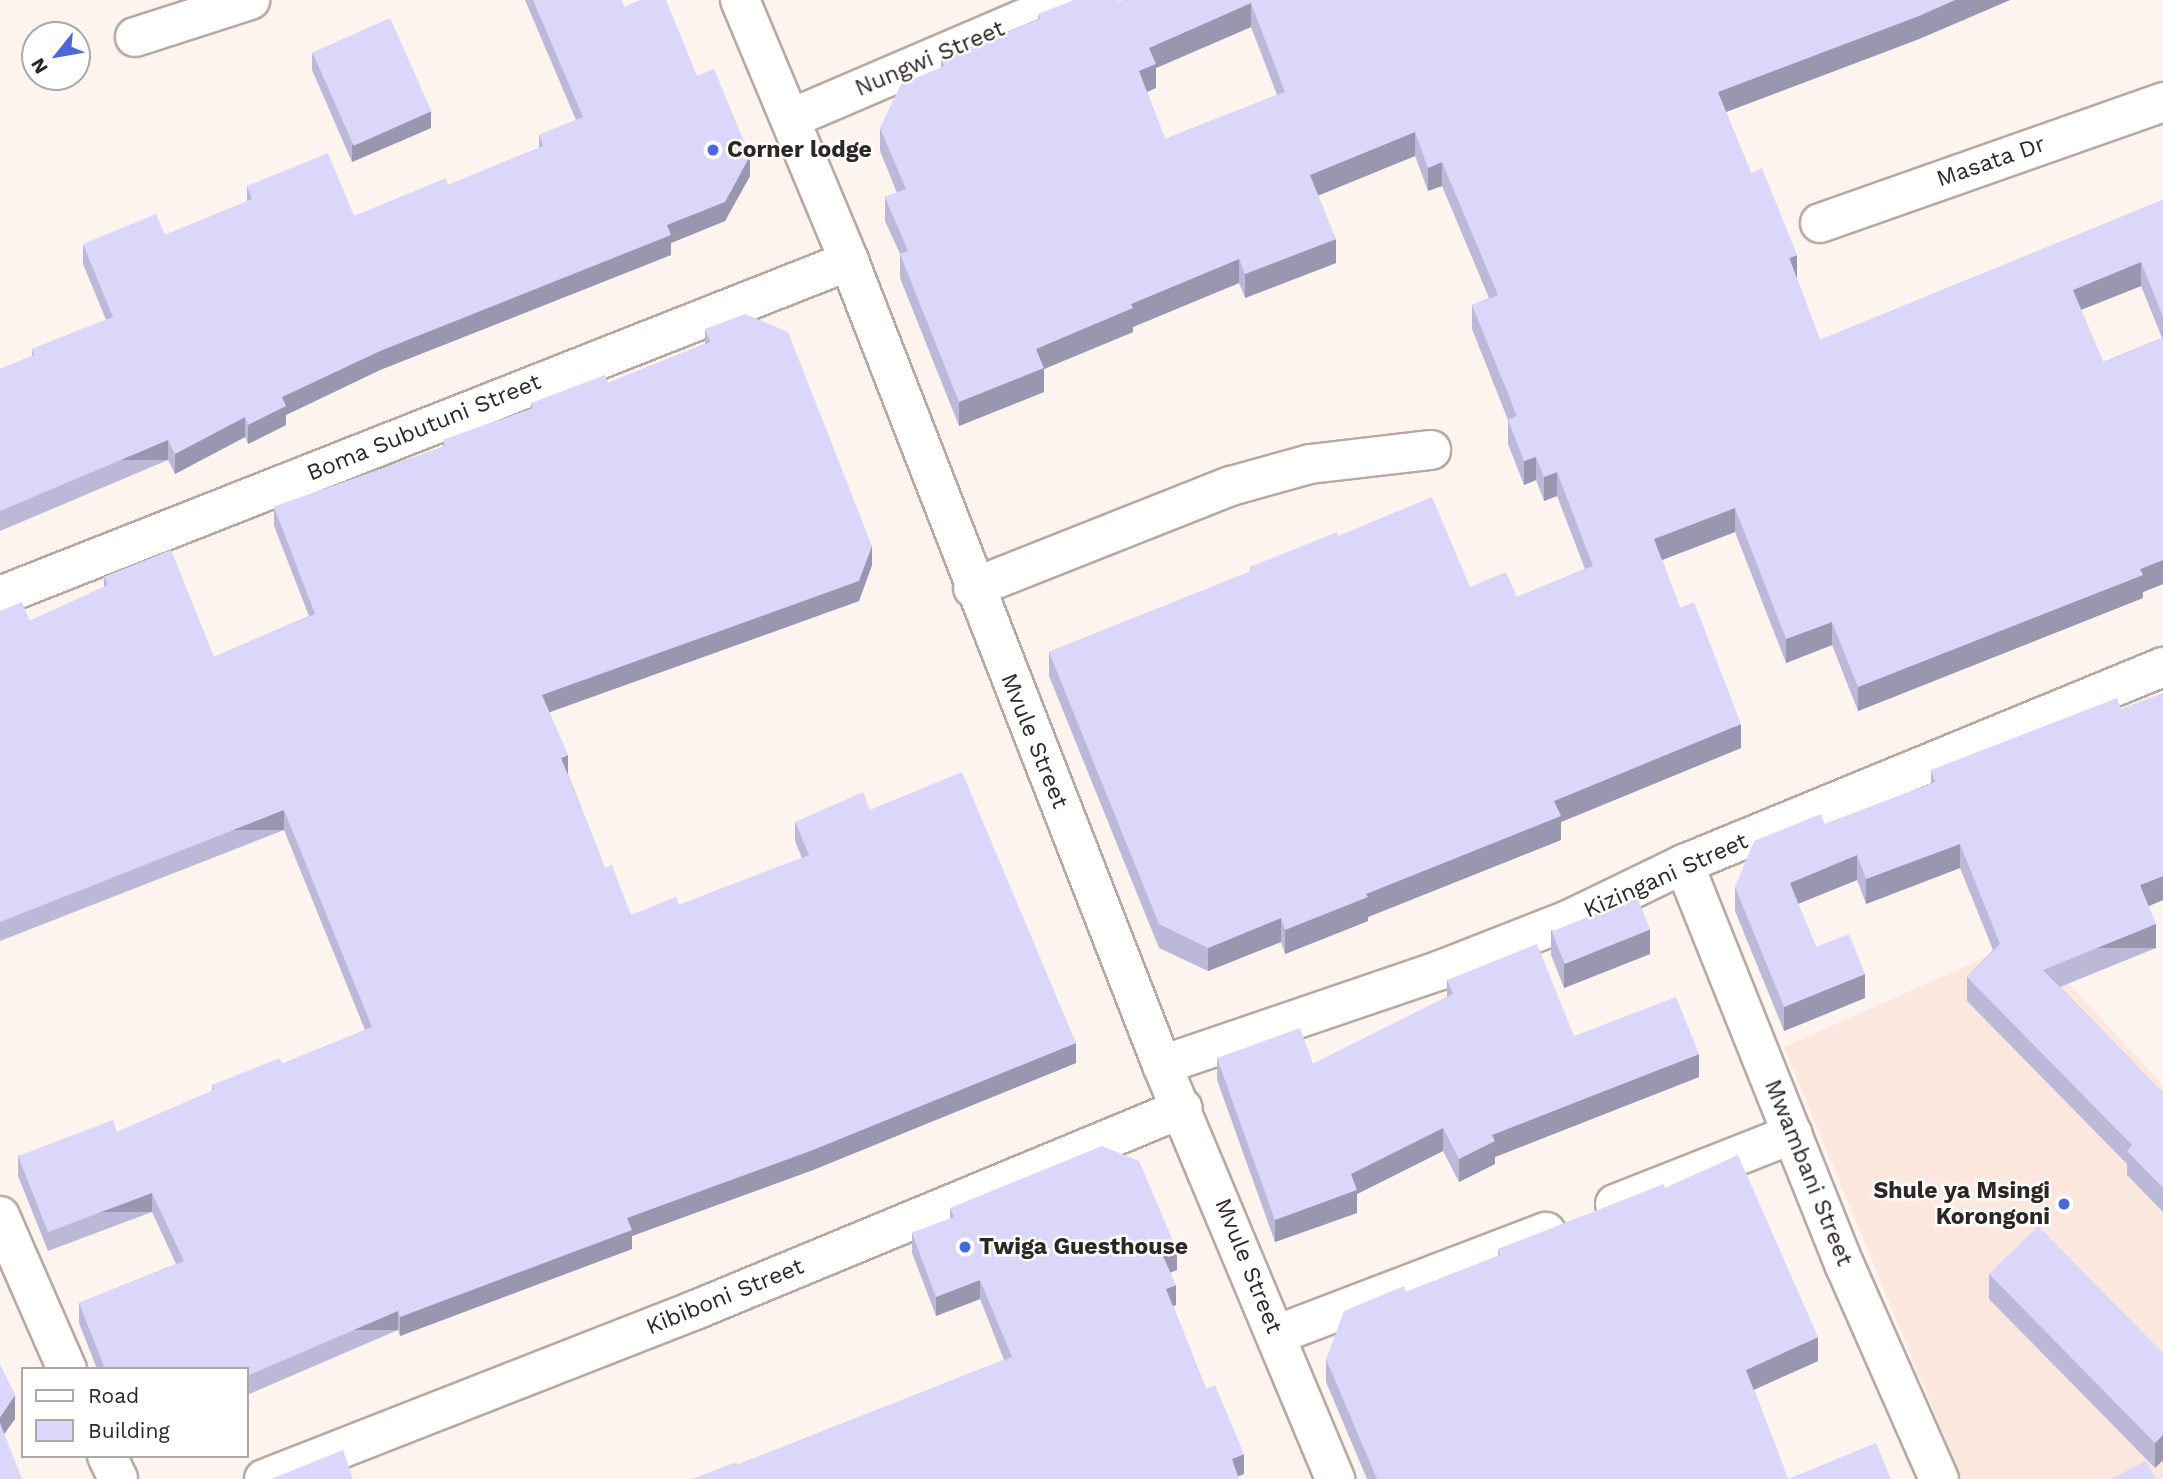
<!DOCTYPE html>
<style>
body{margin:0}
#map{position:relative;width:2163px;height:1479px;overflow:hidden;background:#fef4ef;font-family:"Work Sans",sans-serif}
div>[style]{position:absolute}
.built>*{inset:0;background:#fbe7de}
.roads{filter:drop-shadow(2px 0 #b8a8a1) drop-shadow(-2px 0 #b8a8a1) drop-shadow(0 2px #b8a8a1) drop-shadow(0 -2px #b8a8a1)}
.minor>*{height:38px;margin:-19px;padding:0 19px;transform-origin:19px;border-radius:19px;background:#fff}
.wall>*{inset:0;background:#bbb9d7}
.shaded-wall>*{inset:0;background:#9996af;transform-origin:0 0}
.building>*{inset:0;background:#dad7fa;transform-origin:0 0}
.dots>*{width:19px;height:19px;translate:-50% -50%;box-sizing:border-box;border:4px solid #fff;border-radius:50%}
span{translate:-50% -50%;white-space:nowrap;text-align:center;line-height:1.15;-webkit-text-stroke:5px #fff;paint-order:stroke}
.street-label{font-size:23px;color:#2d2724}
.poi-label{font-size:23px;color:#2d2724;font-weight:700}
.left{translate:0 -50%;text-align:left}
.right{translate:-100% -50%;text-align:right}
.legend{position:absolute;left:21px;top:1367px;width:228px;height:91px;box-sizing:border-box;background:#fff;border:2px solid #aba9a7;margin:0;padding:9px 12px;list-style:none;font-size:21px;color:#2d2724}
.legend li{display:flex;align-items:center;gap:14px;height:35px}
.legend b{width:35px;border:2px solid #aba9a7}
.north{position:absolute;left:21px;top:21px;width:70px;height:70px;box-sizing:border-box;background:#fff;border:2px solid #aba9a7;border-radius:50%;rotate:239deg;font-size:19px;font-weight:700;line-height:28px;text-align:center;color:#2d2724}
.north::after{content:'';display:block;margin:auto;width:24px;height:32px;background:#4c67dc;clip-path:polygon(50% 0,100% 100%,50% 72%,0 100%)}
</style>
<div id="map">
<div class="built">
<div style="clip-path:polygon(2027px 939px,2163px 1085px,2163px 1479px,1962px 1479px,1784px 1047px)"></div>
</div>
<div class="roads">
<div class="minor">
<div style="left:740px;top:0;width:283px;rotate:67.3deg"></div>
<div style="left:849px;top:261px;width:863px;rotate:68.73deg"></div>
<div style="left:1162px;top:1065px;width:449px;rotate:67.3deg"></div>
<div style="left:135px;top:37px;width:121px;rotate:-17.8deg"></div>
<div style="left:792px;top:118px;width:299px;rotate:-23.2deg"></div>
<div style="left:1820px;top:223px;width:364px;rotate:-19.4deg"></div>
<div style="left:973px;top:588px;width:277px;rotate:-21.6deg"></div>
<div style="left:1231px;top:486px;width:82px;rotate:-15.6deg"></div>
<div style="left:1310px;top:464px;width:122px;rotate:-6.6deg"></div>
<div style="left:0;top:596px;width:913px;rotate:-21.53deg"></div>
<div style="left:1684px;top:864px;width:433px;rotate:68.2deg"></div>
<div style="left:1845px;top:1266px;width:233px;rotate:66.2deg"></div>
<div style="left:1162px;top:1065px;width:292px;rotate:-18.8deg"></div>
<div style="left:1438px;top:971px;width:140px;rotate:-21.4deg"></div>
<div style="left:1568px;top:920px;width:129px;rotate:-25.8deg"></div>
<div style="left:1684px;top:864px;width:518px;rotate:-22.36deg"></div>
<div style="left:1615px;top:1204px;width:191px;rotate:-21.5deg"></div>
<div style="left:0;top:1216px;width:167px;rotate:66.4deg"></div>
<div style="left:1276px;top:1335px;width:289px;rotate:-20.9deg"></div>
<div style="left:107px;top:1456px;width:25px;rotate:64deg"></div>
<div style="left:264px;top:1479px;width:461px;rotate:-21.4deg"></div>
<div style="left:693px;top:1311px;width:530px;rotate:-22.5deg"></div>
</div>
</div>
<div class="wall">
<div style="clip-path:polygon(525px 0,621px 0,624px 7px,697px 76px,750px 176px,725px 221px,671px 243px,671px 255px,380px 370px,286px 415px,286px 425px,248px 444px,245px 437px,175px 474px,168px 460px,0 531px,0 369px,32px 356px,32px 349px,106px 320px,83px 264px,83px 244px,165px 235px,247px 202px,247px 186px,354px 216px,448px 185px,539px 148px,539px 135px,576px 120px)"></div>
<div style="clip-path:polygon(evenodd,1124px 0,2010px 0,1919px 39px,1726px 112px,1751px 173px,1797px 279px,1820px 340px,2163px 200px,2163px 584px,2143px 592px,2143px 598px,1858px 711px,1832px 645px,1786px 663px,1735px 532px,1662px 560px,1680px 608px,1741px 748px,1561px 822px,1561px 840px,1368px 917px,1368px 921px,1285px 954px,1281px 942px,1208px 971px,1159px 948px,1049px 676px,1049px 652px,1250px 572px,1250px 567px,1338px 536px,1470px 587px,1517px 597px,1585px 569px,1557px 496px,1544px 501px,1536px 480px,1524px 485px,1508px 444px,1508px 420px,1472px 329px,1472px 305px,1489px 298px,1442px 186px,1428px 191px,1415px 156px,1318px 195px,1336px 263px,1245px 298px,1239px 283px,1133px 327px,1133px 332px,1044px 369px,1044px 392px,959px 426px,900px 278px,900px 254px,885px 221px,885px 197px,897px 193px,880px 151px,880px 128px,941px 67px,941px 59px,1038px 19px,1038px 14px,1119px 2px,1124px 0,1251px 27px,1277px 95px,1165px 139px,1147px 92px,1156px 88px,1156px 68px,1251px 27px,1124px 0,2141px 286px,2162px 338px,2103px 362px,2081px 310px,2141px 286px)"></div>
<div style="clip-path:polygon(312px 53px,431px 128px,352px 162px,312px 70px)"></div>
<div style="clip-path:polygon(705px 329px,872px 565px,859px 601px,549px 712px,568px 774px,605px 868px,631px 915px,679px 905px,802px 858px,795px 841px,795px 822px,870px 810px,1076px 1063px,813px 1170px,632px 1236px,632px 1249px,400px 1336px,398px 1330px,247px 1395px,247px 1369px,97px 1369px,79px 1323px,79px 1303px,176px 1264px,152px 1212px,48px 1251px,18px 1176px,18px 1156px,117px 1132px,212px 1091px,212px 1085px,282px 1064px,365px 1030px,284px 830px,0 941px,0 611px,30px 621px,104px 587px,104px 577px,214px 657px,309px 616px,274px 526px,274px 507px,443px 447px,443px 440px,531px 409px,531px 403px,608px 383px,705px 344px)"></div>
<div style="clip-path:polygon(1931px 770px,2148px 906px,2156px 948px,2060px 987px,2163px 1093px,2163px 1212px,2127px 1175px,2127px 1164px,1967px 1001px,1967px 977px,1993px 950px,1960px 868px,1866px 904px,1857px 880px,1798px 904px,1816px 947px,1865px 998px,1784px 1031px,1735px 911px,1735px 887px,1825px 824px,1931px 784px)"></div>
<div style="clip-path:polygon(1551px 930px,1650px 954px,1564px 988px,1551px 955px)"></div>
<div style="clip-path:polygon(1447px 980px,1574px 1036px,1699px 1077px,1495px 1157px,1495px 1164px,1459px 1182px,1443px 1151px,1357px 1194px,1357px 1213px,1275px 1242px,1217px 1080px,1217px 1058px,1313px 1064px,1447px 997px)"></div>
<div style="clip-path:polygon(1665px 1188px,1818px 1361px,1754px 1390px,1788px 1479px,1891px 1479px,1367px 1479px,1326px 1382px,1326px 1359px,1406px 1292px,1498px 1256px,1498px 1249px)"></div>
<div style="clip-path:polygon(950px 1208px,1177px 1270px,1170px 1273px,1176px 1305px,1173px 1306px,1206px 1389px,1244px 1474px,1238px 1476px,737px 1465px,1004px 1360px,980px 1299px,936px 1316px,912px 1253px,912px 1233px,950px 1219px)"></div>
<div style="clip-path:polygon(1989px 1274px,2163px 1353px,2163px 1460px,2155px 1468px,1989px 1299px)"></div>
</div>
<div class="shaded-wall">
<div style="clip-path:polygon(1955px 0,2010px 0,1919px 39px,1718px 115px,1718px 92px)"></div>
<div style="clip-path:polygon(1251px 3px,1251px 27px,1156px 68px,1156px 88px,1139px 95px,1139px 71px,1149px 48px)"></div>
<div style="clip-path:polygon(431px 111px,431px 128px,352px 162px,352px 145px)"></div>
<div style="clip-path:polygon(1415px 132px,1415px 156px,1310px 199px,1310px 175px)"></div>
<div style="clip-path:polygon(750px 156px,750px 176px,725px 221px,671px 243px,671px 255px,380px 370px,286px 415px,286px 425px,248px 444px,248px 425px,282px 397px,380px 351px,667px 225px)"></div>
<div style="clip-path:polygon(1442px 162px,1442px 186px,1428px 191px,1428px 168px)"></div>
<div style="clip-path:polygon(1336px 239px,1336px 263px,1245px 298px,1245px 274px)"></div>
<div style="clip-path:polygon(1797px 255px,1797px 279px,1789px 258px)"></div>
<div style="clip-path:polygon(1239px 259px,1239px 283px,1133px 327px,1133px 332px,1044px 369px,1044px 392px,959px 426px,959px 402px,1036px 349px,1131px 304px)"></div>
<div style="clip-path:polygon(2141px 262px,2141px 286px,2073px 313px,2073px 290px)"></div>
<div style="clip-path:polygon(245px 417px,245px 437px,175px 474px,175px 454px)"></div>
<div style="left:168px;top:440px;width:20px;height:182px;rotate:90deg"></div>
<div style="clip-path:polygon(1536px 457px,1536px 480px,1524px 485px,1524px 461px)"></div>
<div style="clip-path:polygon(1557px 472px,1557px 496px,1544px 501px,1544px 477px)"></div>
<div style="clip-path:polygon(1735px 508px,1735px 532px,1654px 563px,1654px 539px)"></div>
<div style="clip-path:polygon(872px 546px,872px 565px,859px 601px,542px 715px,542px 695px)"></div>
<div style="clip-path:polygon(2163px 560px,2163px 584px,2143px 592px,2143px 598px,1858px 711px,1858px 687px)"></div>
<div style="clip-path:polygon(1832px 622px,1832px 645px,1786px 663px,1786px 639px)"></div>
<div style="clip-path:polygon(1741px 724px,1741px 748px,1561px 822px,1561px 840px,1368px 917px,1368px 921px,1285px 954px,1285px 930px,1366px 894px,1554px 801px)"></div>
<div style="clip-path:polygon(568px 755px,568px 775px,561px 758px)"></div>
<div style="left:284px;top:810px;width:20px;height:305px;rotate:90deg"></div>
<div style="clip-path:polygon(1960px 844px,1960px 868px,1866px 904px,1866px 879px)"></div>
<div style="clip-path:polygon(1857px 855px,1857px 880px,1790px 907px,1790px 883px)"></div>
<div style="clip-path:polygon(2163px 876px,2163px 900px,2140px 910px,2140px 885px)"></div>
<div style="clip-path:polygon(1281px 918px,1281px 942px,1208px 971px,1208px 948px)"></div>
<div style="left:2156px;top:924px;width:24px;height:122px;rotate:90deg"></div>
<div style="clip-path:polygon(1650px 929px,1650px 954px,1564px 988px,1564px 963px)"></div>
<div style="clip-path:polygon(1865px 974px,1865px 998px,1784px 1031px,1784px 1007px)"></div>
<div style="clip-path:polygon(1076px 1043px,1076px 1063px,813px 1170px,632px 1236px,632px 1249px,400px 1336px,400px 1317px,627px 1218px)"></div>
<div style="clip-path:polygon(1699px 1054px,1699px 1077px,1495px 1157px,1495px 1164px,1459px 1182px,1459px 1159px,1492px 1135px)"></div>
<div style="clip-path:polygon(1443px 1128px,1443px 1151px,1357px 1194px,1357px 1213px,1275px 1242px,1275px 1220px,1351px 1174px)"></div>
<div style="left:152px;top:1193px;width:19px;height:111px;rotate:90deg"></div>
<div style="clip-path:polygon(1177px 1250px,1177px 1270px,1163px 1275px,1163px 1256px)"></div>
<div style="clip-path:polygon(980px 1280px,980px 1299px,936px 1316px,936px 1297px)"></div>
<div style="clip-path:polygon(1176px 1285px,1176px 1305px,1166px 1309px,1166px 1289px)"></div>
<div style="left:398px;top:1311px;width:19px;height:164px;rotate:90deg"></div>
<div style="clip-path:polygon(1818px 1337px,1818px 1361px,1746px 1393px,1746px 1370px)"></div>
<div style="clip-path:polygon(15px 1395px,15px 1419px,0 1440px,0 1417px)"></div>
<div style="clip-path:polygon(2163px 1435px,2163px 1460px,2155px 1468px,2155px 1443px)"></div>
<div style="clip-path:polygon(1244px 1454px,1244px 1474px,1232px 1479px,1232px 1459px)"></div>
</div>
<div class="building">
<div style="clip-path:polygon(533px 0,621px 0,624px 7px,640px 0,666px 0,697px 76px,714px 69px,750px 156px,725px 202px,667px 225px,671px 235px,380px 351px,282px 397px,286px 406px,248px 425px,245px 417px,175px 454px,168px 440px,0 511px,0 369px,34px 355px,32px 349px,113px 317px,83px 244px,156px 214px,165px 235px,252px 199px,247px 186px,328px 153px,354px 216px,446px 178px,448px 185px,543px 146px,539px 135px,583px 117px)"></div>
<div style="clip-path:polygon(evenodd,1074px 0,1118px 0,1119px 2px,1124px 0,1955px 0,1919px 16px,1718px 92px,1751px 173px,1762px 168px,1797px 255px,1789px 258px,1820px 340px,2163px 200px,2163px 317px,2141px 262px,2073px 290px,2103px 362px,2163px 338px,2163px 560px,2140px 569px,2143px 575px,1858px 687px,1832px 622px,1786px 639px,1735px 508px,1654px 539px,1680px 608px,1694px 602px,1741px 724px,1554px 801px,1561px 816px,1366px 894px,1368px 897px,1285px 930px,1281px 918px,1208px 948px,1159px 924px,1049px 652px,1251px 571px,1250px 567px,1337px 532px,1338px 536px,1432px 497px,1470px 587px,1506px 572px,1517px 597px,1593px 566px,1557px 472px,1544px 477px,1536px 457px,1524px 461px,1508px 420px,1517px 416px,1472px 305px,1498px 295px,1442px 162px,1428px 168px,1415px 132px,1310px 175px,1336px 239px,1245px 274px,1239px 259px,1131px 304px,1133px 308px,1036px 349px,1044px 368px,959px 402px,900px 254px,908px 251px,885px 197px,906px 189px,880px 128px,901px 84px,944px 66px,941px 59px,1040px 19px,1038px 14px,1074px 0,1251px 3px,1285px 92px,1165px 139px,1139px 71px,1156px 64px,1149px 48px,1251px 3px)"></div>
<div style="left:390px;top:18px;width:102px;height:85px;rotate:66deg"></div>
<div style="clip-path:polygon(745px 314px,788px 332px,872px 546px,859px 581px,542px 695px,568px 755px,561px 758px,605px 868px,612px 865px,631px 915px,676px 897px,679px 905px,809px 855px,795px 822px,863px 792px,870px 810px,962px 772px,1076px 1043px,813px 1150px,627px 1218px,632px 1230px,400px 1317px,398px 1311px,247px 1376px,247px 1369px,105px 1369px,79px 1303px,184px 1261px,152px 1193px,48px 1232px,18px 1156px,113px 1120px,117px 1132px,214px 1090px,212px 1085px,280px 1058px,282px 1064px,372px 1027px,284px 810px,0 922px,0 611px,22px 602px,30px 621px,108px 585px,104px 577px,171px 550px,214px 657px,315px 614px,274px 507px,445px 446px,443px 440px,533px 408px,531px 403px,605px 375px,608px 383px,710px 342px,705px 329px)"></div>
<div style="clip-path:polygon(2163px 693px,2163px 876px,2140px 885px,2156px 924px,2043px 970px,2163px 1093px,2163px 1188px,2127px 1151px,2132px 1145px,1967px 977px,2000px 944px,1960px 844px,1866px 879px,1857px 855px,1790px 883px,1816px 947px,1849px 934px,1865px 974px,1784px 1007px,1735px 887px,1754px 841px,1821px 814px,1825px 824px,1935px 782px,1931px 770px,2117px 698px,2121px 709px)"></div>
<div style="left:1637px;top:897px;width:35px;height:92px;rotate:68deg"></div>
<div style="clip-path:polygon(1537px 944px,1574px 1036px,1676px 997px,1699px 1054px,1492px 1135px,1495px 1141px,1459px 1159px,1443px 1128px,1351px 1174px,1357px 1190px,1275px 1220px,1217px 1058px,1300px 1028px,1313px 1064px,1453px 994px,1447px 980px)"></div>
<div style="clip-path:polygon(1102px 1146px,1139px 1161px,1177px 1250px,1163px 1256px,1176px 1285px,1166px 1289px,1206px 1389px,1215px 1385px,1244px 1454px,1232px 1459px,1239px 1479px,692px 1479px,736px 1462px,737px 1465px,1012px 1357px,980px 1280px,936px 1297px,912px 1233px,954px 1217px,950px 1208px)"></div>
<div style="clip-path:polygon(1738px 1155px,1818px 1337px,1746px 1370px,1788px 1479px,1876px 1443px,1891px 1479px,1377px 1479px,1326px 1359px,1344px 1311px,1404px 1286px,1406px 1292px,1500px 1255px,1498px 1249px,1664px 1184px,1665px 1188px)"></div>
<div style="clip-path:polygon(2038px 1226px,2163px 1353px,2163px 1435px,2155px 1443px,1989px 1274px)"></div>
<div style="clip-path:polygon(0 1364px,15px 1395px,0 1417px)"></div>
<div style="clip-path:polygon(0 1423px,22px 1479px,0 1479px)"></div>
<div style="clip-path:polygon(343px 1450px,353px 1479px,271px 1479px)"></div>
<div style="clip-path:polygon(2146px 1461px,2156px 1479px,2111px 1479px)"></div>
</div>
<div class="dots">
<div style="left:713px;top:150px;background:#4c67dc"></div>
<div style="left:2064px;top:1204px;background:#4c67dc"></div>
<div style="left:965px;top:1247px;background:#4c67dc"></div>
</div>
<div class="street-label">
<span style="left:930px;top:59px;rotate:-23deg">Nungwi Street</span>
<span style="left:1991px;top:162px;rotate:-19deg">Masata Dr</span>
<span style="left:424px;top:428px;rotate:-22deg">Boma Subutuni Street</span>
<span style="left:1034px;top:741px;rotate:68deg">Mvule Street</span>
<span style="left:1666px;top:876px;rotate:-24deg">Kizingani Street</span>
<span style="left:1808px;top:1173px;rotate:68deg">Mwambani Street</span>
<span style="left:1248px;top:1266px;rotate:68deg">Mvule Street</span>
<span style="left:725px;top:1297px;rotate:-22deg">Kibiboni Street</span>
</div>
<div class="poi-label">
<span class="left" style="left:727px;top:150px">Corner lodge</span>
<span class="right" style="left:2050px;top:1204px">Shule ya Msingi<br>Korongoni</span>
<span class="left" style="left:979px;top:1247px">Twiga Guesthouse</span>
</div>
<ul class="legend">
<li><b style="height:9px;background:#fff"></b>Road</li>
<li><b style="height:19px;background:#dad7fa"></b>Building</li>
</ul>
<div class="north">N</div>
</div>
